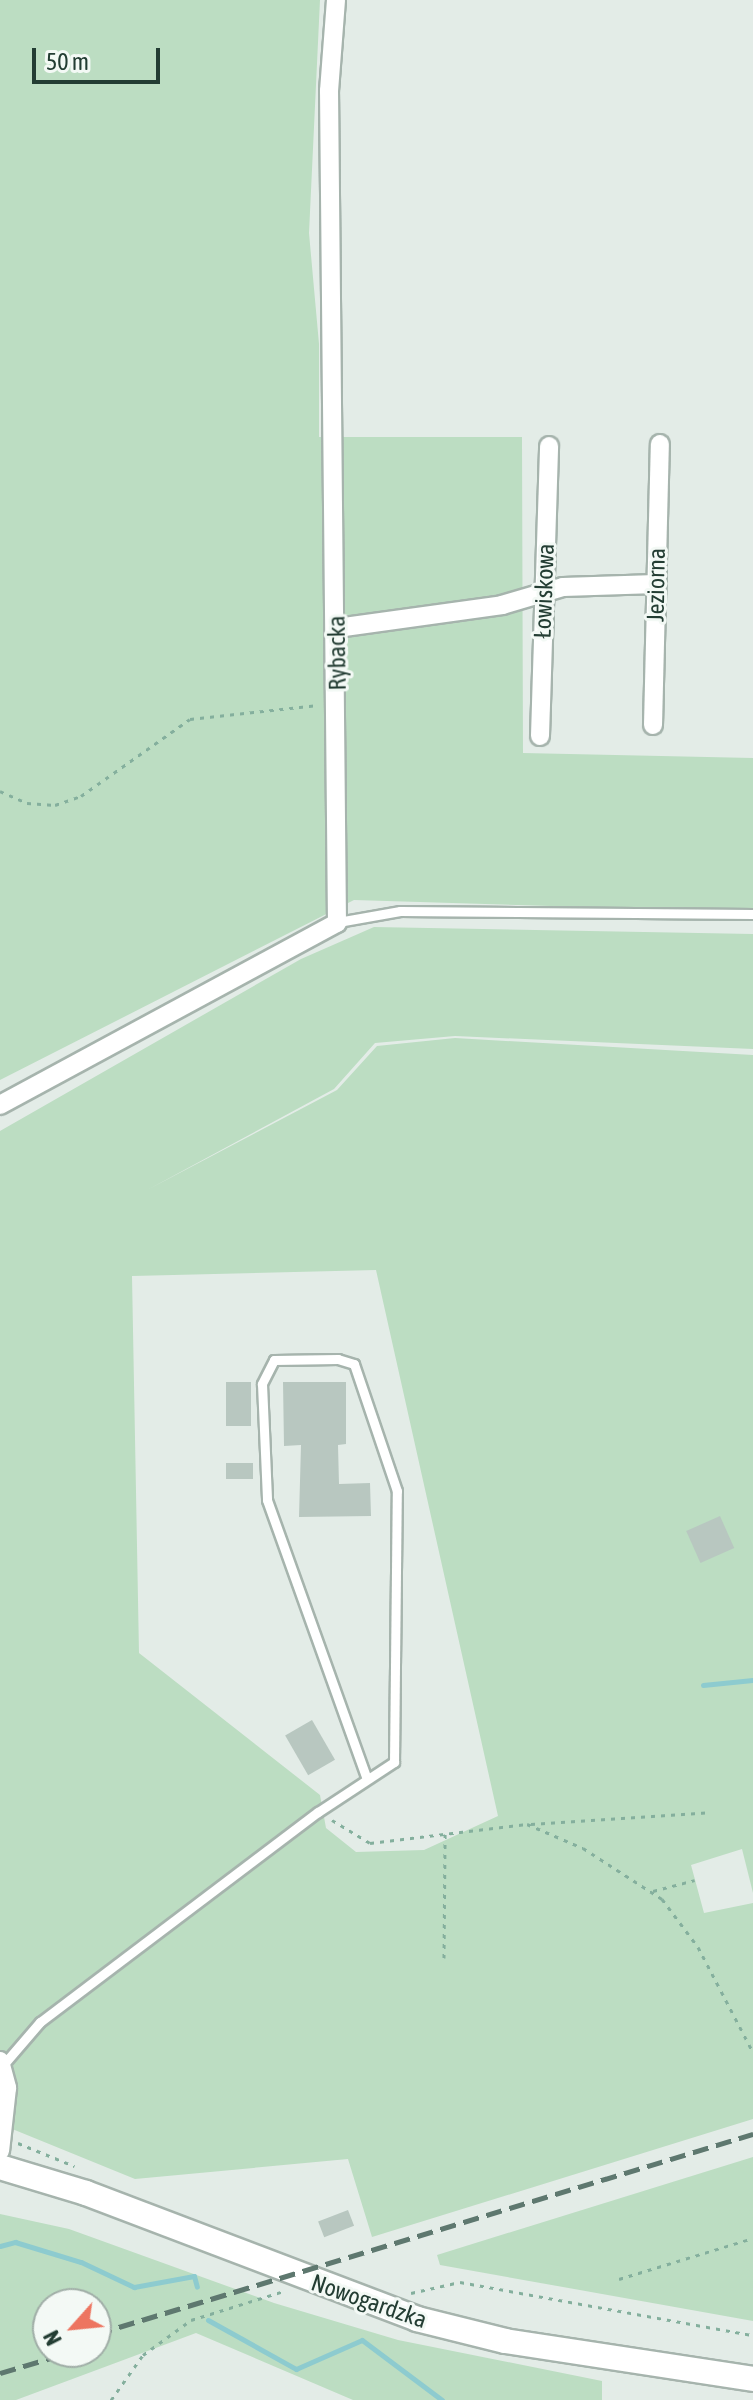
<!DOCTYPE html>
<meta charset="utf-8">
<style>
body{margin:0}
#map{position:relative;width:753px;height:2400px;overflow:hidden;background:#e3ece7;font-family:"Asap Condensed",sans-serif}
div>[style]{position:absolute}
.green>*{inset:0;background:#bcddc2}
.stream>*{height:5px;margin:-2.5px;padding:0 2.5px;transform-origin:2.5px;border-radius:2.5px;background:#8dcbcf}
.building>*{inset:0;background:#b8c7c0;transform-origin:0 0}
.path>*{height:3px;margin-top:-1.5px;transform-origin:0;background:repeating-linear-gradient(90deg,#84af9d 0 4px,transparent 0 10px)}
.roads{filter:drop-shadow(2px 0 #a6b4ad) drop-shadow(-2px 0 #a6b4ad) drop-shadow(0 2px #a6b4ad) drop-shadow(0 -2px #a6b4ad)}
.service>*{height:9px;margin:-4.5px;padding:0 4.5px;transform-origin:4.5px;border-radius:4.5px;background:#fff}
.minor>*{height:18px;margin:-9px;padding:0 9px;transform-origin:9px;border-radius:9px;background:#fff}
.tertiary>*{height:24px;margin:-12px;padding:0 12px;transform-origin:12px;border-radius:12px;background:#fff}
.rail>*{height:5px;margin-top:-2.5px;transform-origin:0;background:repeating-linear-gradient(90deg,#5e786f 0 16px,transparent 0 24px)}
span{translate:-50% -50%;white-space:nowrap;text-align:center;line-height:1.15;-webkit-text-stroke:6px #f3f9f5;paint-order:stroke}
.street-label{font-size:24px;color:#233d33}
.north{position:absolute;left:32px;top:2288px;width:80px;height:80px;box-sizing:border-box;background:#f3f9f5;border:2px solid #a0aea7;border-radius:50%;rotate:243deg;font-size:22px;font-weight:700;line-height:32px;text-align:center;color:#233d33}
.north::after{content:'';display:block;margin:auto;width:28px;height:36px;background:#ed7560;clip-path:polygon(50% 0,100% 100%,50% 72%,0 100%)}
.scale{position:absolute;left:32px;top:48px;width:128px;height:36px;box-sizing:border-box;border:4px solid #233d33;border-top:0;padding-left:10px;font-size:24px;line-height:28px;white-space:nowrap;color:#233d33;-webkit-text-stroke:6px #f3f9f5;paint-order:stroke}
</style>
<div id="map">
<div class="green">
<div style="clip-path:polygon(0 0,320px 0,309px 233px,319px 344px,319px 437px,522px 437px,523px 753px,753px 758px,753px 912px,354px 900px,0 1080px)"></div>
<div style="clip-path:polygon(evenodd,374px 927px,753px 934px,753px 1049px,455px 1036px,375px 1043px,334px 1089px,149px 1189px,337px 1090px,377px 1046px,455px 1038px,753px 1055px,753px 1893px,742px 1849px,691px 1865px,704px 1913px,753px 1903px,753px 2119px,372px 2237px,348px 2159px,135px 2179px,0 2124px,0 1131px,301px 959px,374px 927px,376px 1270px,498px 1816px,424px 1850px,356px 1852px,326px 1828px,320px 1795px,139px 1653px,132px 1276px,376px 1270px)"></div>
<div style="clip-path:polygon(753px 2157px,753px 2321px,440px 2265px,437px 2255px)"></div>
<div style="clip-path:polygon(evenodd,0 2214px,69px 2229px,274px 2303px,398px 2340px,602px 2381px,602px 2400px,353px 2400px,196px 2333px,16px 2400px,0 2400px,0 2214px,48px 2304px,96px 2304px,96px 2352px,48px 2352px,48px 2304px)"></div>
</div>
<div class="stream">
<div style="left:703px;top:1685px;width:50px;rotate:-5.7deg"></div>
<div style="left:0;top:2246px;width:16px;rotate:-15deg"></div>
<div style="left:15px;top:2242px;width:69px;rotate:16.9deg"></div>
<div style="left:81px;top:2262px;width:59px;rotate:25.3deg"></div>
<div style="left:134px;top:2287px;width:61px;rotate:-10.4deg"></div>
<div style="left:194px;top:2276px;width:11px;rotate:75deg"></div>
<div style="left:208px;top:2320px;width:101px;rotate:29.1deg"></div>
<div style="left:296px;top:2369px;width:72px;rotate:-23.7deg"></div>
<div style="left:362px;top:2340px;width:100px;rotate:36.9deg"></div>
</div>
<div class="building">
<div style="left:226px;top:1382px;width:25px;height:44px"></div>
<div style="clip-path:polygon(283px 1382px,346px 1382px,346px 1444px,338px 1445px,339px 1484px,370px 1483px,371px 1516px,299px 1517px,301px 1445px,284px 1446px)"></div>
<div style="left:253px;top:1463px;width:16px;height:27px;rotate:90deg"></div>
<div style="left:720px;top:1516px;width:35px;height:37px;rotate:66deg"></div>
<div style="left:312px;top:1720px;width:46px;height:31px;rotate:60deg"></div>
<div style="left:348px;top:2210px;width:17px;height:32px;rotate:69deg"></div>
</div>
<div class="path">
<div style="left:0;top:791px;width:30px;rotate:24deg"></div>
<div style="left:27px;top:803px;width:28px;rotate:4deg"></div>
<div style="left:55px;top:805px;width:28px;rotate:-19deg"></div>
<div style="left:81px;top:796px;width:133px;rotate:-35.2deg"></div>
<div style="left:190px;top:719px;width:129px;rotate:-6.2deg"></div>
<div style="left:332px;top:1820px;width:44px;rotate:31.2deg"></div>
<div style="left:370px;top:1843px;width:158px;rotate:-6.9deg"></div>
<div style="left:527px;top:1824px;width:61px;rotate:23.2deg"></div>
<div style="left:583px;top:1848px;width:94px;rotate:32.8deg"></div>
<div style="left:662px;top:1899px;width:60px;rotate:53.1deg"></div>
<div style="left:698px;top:1947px;width:119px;rotate:62.4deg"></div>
<div style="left:531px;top:1824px;width:179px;rotate:-3.8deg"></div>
<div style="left:653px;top:1891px;width:43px;rotate:-14.7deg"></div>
<div style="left:444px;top:1958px;width:124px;rotate:-89.5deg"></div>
<div style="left:18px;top:2143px;width:61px;rotate:22.3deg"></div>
<div style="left:619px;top:2279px;width:140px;rotate:-17deg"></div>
<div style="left:411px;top:2293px;width:50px;rotate:-12.7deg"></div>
<div style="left:460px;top:2282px;width:298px;rotate:10.3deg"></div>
<div style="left:111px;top:2400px;width:55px;rotate:-54.6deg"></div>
<div style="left:143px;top:2355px;width:59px;rotate:-36.1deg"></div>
<div style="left:191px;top:2320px;width:97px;rotate:-17.3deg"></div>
</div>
<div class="roads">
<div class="service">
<div style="left:338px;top:922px;width:63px;rotate:-10.1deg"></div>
<div style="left:400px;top:911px;width:353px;rotate:0.5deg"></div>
<div style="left:3px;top:2065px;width:57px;rotate:-49.3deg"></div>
<div style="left:40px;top:2022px;width:348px;rotate:-37.1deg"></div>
<div style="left:318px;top:1812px;width:91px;rotate:-33.3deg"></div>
<div style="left:394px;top:1762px;width:271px;rotate:-89.4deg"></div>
<div style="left:397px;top:1491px;width:134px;rotate:-108.7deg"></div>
<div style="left:354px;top:1364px;width:17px;rotate:-163deg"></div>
<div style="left:338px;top:1359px;width:64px;rotate:179.1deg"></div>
<div style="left:274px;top:1360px;width:27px;rotate:117deg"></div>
<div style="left:262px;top:1384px;width:116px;rotate:87.5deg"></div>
<div style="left:267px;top:1500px;width:296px;rotate:70.3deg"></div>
</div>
<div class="minor">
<div style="left:337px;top:628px;width:167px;rotate:-7.9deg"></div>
<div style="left:502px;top:605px;width:64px;rotate:-16.4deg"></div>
<div style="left:563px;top:587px;width:93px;rotate:-1.8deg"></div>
<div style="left:653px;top:725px;width:281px;rotate:-88.6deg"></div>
<div style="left:540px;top:736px;width:290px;rotate:-88.2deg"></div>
<div style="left:0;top:1105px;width:383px;rotate:-28.4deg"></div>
<div style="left:337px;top:923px;width:832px;rotate:-90.55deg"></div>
<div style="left:329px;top:91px;width:91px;rotate:-85.6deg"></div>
<div style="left:0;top:2061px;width:28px;rotate:75deg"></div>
<div style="left:7px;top:2088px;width:63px;rotate:96.3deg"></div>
</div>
<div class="tertiary">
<div style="left:0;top:2167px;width:90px;rotate:16.8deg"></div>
<div style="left:86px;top:2193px;width:354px;rotate:20.8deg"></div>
<div style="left:417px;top:2319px;width:91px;rotate:14deg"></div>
<div style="left:505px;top:2341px;width:251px;rotate:8.7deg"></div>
</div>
</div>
<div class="rail">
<div style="left:96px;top:2334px;width:687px;rotate:-16.93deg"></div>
<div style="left:0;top:2373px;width:74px;rotate:-16.5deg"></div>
</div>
<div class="street-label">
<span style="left:656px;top:585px;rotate:-89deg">Jeziorna</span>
<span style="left:544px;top:591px;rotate:-88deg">Łowiskowa</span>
<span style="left:337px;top:653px;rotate:-91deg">Rybacka</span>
<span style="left:369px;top:2301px;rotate:19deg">Nowogardzka</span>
</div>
<div class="north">N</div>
<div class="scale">50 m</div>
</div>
